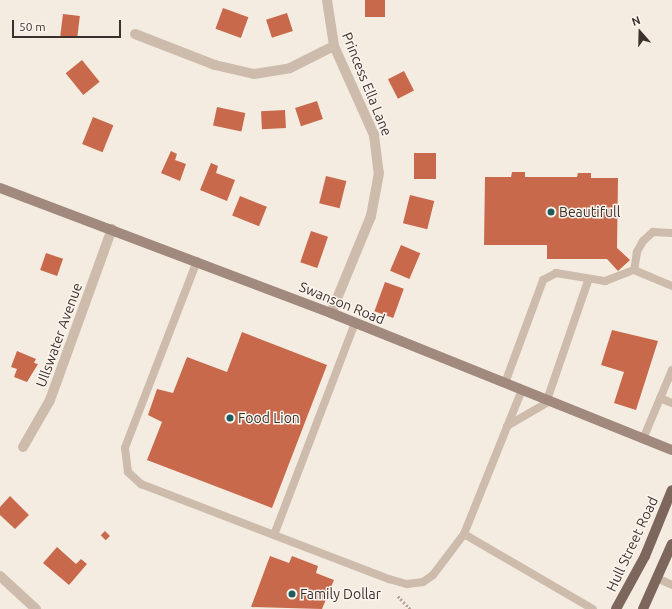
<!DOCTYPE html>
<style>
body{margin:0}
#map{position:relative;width:672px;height:609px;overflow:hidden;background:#f4ebe1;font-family:Ubuntu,sans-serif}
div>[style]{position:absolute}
.building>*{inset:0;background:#c8694b;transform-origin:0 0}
.path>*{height:2.5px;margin-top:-1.25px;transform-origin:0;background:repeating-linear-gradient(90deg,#b9a596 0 2px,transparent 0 4px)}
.lane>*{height:8px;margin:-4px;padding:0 4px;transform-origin:4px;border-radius:4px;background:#cdbbac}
.street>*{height:10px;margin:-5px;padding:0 5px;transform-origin:5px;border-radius:5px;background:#cdbbac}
.secondary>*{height:10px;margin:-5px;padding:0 5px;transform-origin:5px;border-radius:5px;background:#a18a7d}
.primary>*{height:10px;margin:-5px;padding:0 5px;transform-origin:5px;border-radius:5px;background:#7d675c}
.dots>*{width:11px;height:11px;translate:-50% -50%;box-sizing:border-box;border:2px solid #fbf5ee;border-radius:50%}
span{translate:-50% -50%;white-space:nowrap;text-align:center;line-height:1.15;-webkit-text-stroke:3px #fbf5ee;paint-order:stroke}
.street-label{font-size:14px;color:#3b302b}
.poi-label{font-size:14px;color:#3b302b}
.left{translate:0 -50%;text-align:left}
.north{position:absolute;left:620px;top:12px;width:40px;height:40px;-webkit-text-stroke:3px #fbf5ee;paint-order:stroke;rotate:340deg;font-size:11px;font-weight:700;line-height:16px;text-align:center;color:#3b302b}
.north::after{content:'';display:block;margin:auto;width:14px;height:18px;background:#3b302b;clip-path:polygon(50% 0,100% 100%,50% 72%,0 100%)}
.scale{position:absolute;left:12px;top:20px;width:109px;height:18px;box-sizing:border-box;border:2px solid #3b302b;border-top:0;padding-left:5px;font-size:12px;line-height:14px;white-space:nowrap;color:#3b302b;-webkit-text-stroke:3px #fbf5ee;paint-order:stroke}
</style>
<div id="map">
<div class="building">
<div style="left:365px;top:0;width:20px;height:17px"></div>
<div style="left:223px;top:8px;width:27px;height:22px;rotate:20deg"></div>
<div style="left:287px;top:13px;width:19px;height:22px;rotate:72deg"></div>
<div style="left:63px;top:14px;width:17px;height:22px;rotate:7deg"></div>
<div style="left:82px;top:60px;width:28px;height:21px;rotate:51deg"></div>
<div style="left:404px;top:71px;width:22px;height:18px;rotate:63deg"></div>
<div style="left:317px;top:101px;width:19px;height:23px;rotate:72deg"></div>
<div style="left:217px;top:107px;width:29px;height:19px;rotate:12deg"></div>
<div style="left:285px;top:110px;width:18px;height:24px;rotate:87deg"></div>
<div style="left:93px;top:117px;width:22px;height:29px;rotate:22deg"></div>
<div style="clip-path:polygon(171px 151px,177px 154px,175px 160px,186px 164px,180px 181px,161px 173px)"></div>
<div style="left:414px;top:153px;width:22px;height:26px"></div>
<div style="clip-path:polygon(211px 163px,218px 166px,216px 173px,235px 180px,227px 201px,200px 190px)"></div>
<div style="clip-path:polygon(512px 172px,525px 172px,525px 177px,577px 177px,578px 173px,591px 173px,591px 178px,618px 178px,617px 248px,630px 260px,618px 271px,607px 259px,547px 259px,547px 245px,484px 245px,485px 177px,511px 177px)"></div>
<div style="left:326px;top:176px;width:21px;height:28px;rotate:14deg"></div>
<div style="left:410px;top:195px;width:25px;height:29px;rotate:14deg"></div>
<div style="left:240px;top:196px;width:29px;height:21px;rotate:22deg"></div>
<div style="left:311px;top:231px;width:18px;height:33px;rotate:19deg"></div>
<div style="left:401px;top:245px;width:21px;height:28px;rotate:23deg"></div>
<div style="left:46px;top:253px;width:18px;height:18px;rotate:19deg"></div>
<div style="left:385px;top:282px;width:20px;height:31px;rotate:20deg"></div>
<div style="clip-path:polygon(612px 330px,658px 341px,636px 410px,614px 403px,624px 372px,601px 365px)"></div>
<div style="clip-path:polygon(242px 332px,327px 365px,272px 508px,147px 460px,162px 422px,148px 415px,157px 389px,173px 393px,187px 357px,227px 372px)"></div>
<div style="clip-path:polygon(17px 351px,36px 359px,34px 363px,38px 364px,27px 382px,14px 377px,17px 369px,11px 367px)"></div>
<div style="clip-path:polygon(10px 496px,29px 515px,15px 529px,0 515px,0 507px)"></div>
<div style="left:105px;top:531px;width:7px;height:6px;rotate:45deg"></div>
<div style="clip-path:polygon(57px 547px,76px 564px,81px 559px,87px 564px,69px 585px,43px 563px)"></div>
<div style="clip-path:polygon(270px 556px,289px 563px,292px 556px,318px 566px,316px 573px,334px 580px,322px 609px,251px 607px)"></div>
</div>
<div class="path">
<div style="left:398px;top:596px;width:18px;rotate:47deg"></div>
</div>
<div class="lane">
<div style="left:672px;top:233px;width:19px;rotate:-177deg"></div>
<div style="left:653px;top:232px;width:13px;rotate:138deg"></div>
<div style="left:643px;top:241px;width:13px;rotate:119deg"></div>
<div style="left:637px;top:252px;width:18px;rotate:99deg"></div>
<div style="left:634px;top:270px;width:41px;rotate:22.8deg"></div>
<div style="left:197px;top:261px;width:200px;rotate:111.1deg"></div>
<div style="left:125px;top:448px;width:24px;rotate:83deg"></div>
<div style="left:128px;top:472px;width:18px;rotate:43deg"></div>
<div style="left:141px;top:484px;width:266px;rotate:21deg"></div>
<div style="left:389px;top:579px;width:19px;rotate:16deg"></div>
<div style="left:407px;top:584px;width:16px;rotate:-7deg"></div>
<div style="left:423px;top:582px;width:12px;rotate:-35deg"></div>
<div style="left:433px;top:575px;width:51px;rotate:-52.9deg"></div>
<div style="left:464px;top:534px;width:155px;rotate:-68.1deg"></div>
<div style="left:505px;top:383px;width:110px;rotate:-69.7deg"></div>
<div style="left:543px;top:280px;width:15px;rotate:-28deg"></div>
<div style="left:556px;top:273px;width:50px;rotate:9.3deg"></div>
<div style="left:605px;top:281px;width:31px;rotate:-21deg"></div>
<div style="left:660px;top:398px;width:13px;rotate:23deg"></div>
<div style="left:547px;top:400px;width:126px;rotate:-71deg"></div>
<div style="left:507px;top:426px;width:50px;rotate:-30.2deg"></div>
<div style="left:643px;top:439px;width:75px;rotate:-67.2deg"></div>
<div style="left:464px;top:534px;width:149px;rotate:30.2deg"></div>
<div style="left:274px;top:535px;width:227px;rotate:-69.1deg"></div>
<div style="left:657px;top:578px;width:17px;rotate:25deg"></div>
</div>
<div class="street">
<div style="left:327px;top:0;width:47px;rotate:81.3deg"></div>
<div style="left:334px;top:46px;width:98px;rotate:65.8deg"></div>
<div style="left:374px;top:135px;width:38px;rotate:83deg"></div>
<div style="left:379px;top:173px;width:44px;rotate:100.5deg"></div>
<div style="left:371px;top:216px;width:105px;rotate:112.4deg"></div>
<div style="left:135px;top:34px;width:86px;rotate:21.2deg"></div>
<div style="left:215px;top:65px;width:40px;rotate:13deg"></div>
<div style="left:254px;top:74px;width:36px;rotate:-9deg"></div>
<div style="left:290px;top:68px;width:49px;rotate:-26.6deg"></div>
<div style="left:23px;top:447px;width:54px;rotate:-60.1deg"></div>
<div style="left:50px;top:400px;width:182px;rotate:-70.1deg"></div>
<div style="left:0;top:576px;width:49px;rotate:42.5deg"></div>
</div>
<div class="secondary">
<div style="left:0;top:188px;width:354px;rotate:20.7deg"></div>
<div style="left:331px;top:313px;width:367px;rotate:21.9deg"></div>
</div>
<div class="primary">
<div style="left:616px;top:609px;width:60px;rotate:-61.3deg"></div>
<div style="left:645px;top:556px;width:71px;rotate:-67.8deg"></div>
<div style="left:643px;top:609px;width:71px;rotate:-66deg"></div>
</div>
<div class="dots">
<div style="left:551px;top:212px;background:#1f5a5e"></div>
<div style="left:230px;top:418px;background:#1f5a5e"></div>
<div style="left:292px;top:594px;background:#1f5a5e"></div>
</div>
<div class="street-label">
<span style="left:367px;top:84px;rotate:68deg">Princess Ella Lane</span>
<span style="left:342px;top:303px;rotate:22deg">Swanson Road</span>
<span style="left:59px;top:335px;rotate:-70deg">Ullswater Avenue</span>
<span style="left:632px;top:544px;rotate:-65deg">Hull Street Road</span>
</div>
<div class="poi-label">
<span class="left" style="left:559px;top:212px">Beautifull</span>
<span class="left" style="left:238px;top:418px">Food Lion</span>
<span class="left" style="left:300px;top:594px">Family Dollar</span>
</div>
<div class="north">N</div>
<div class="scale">50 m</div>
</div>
